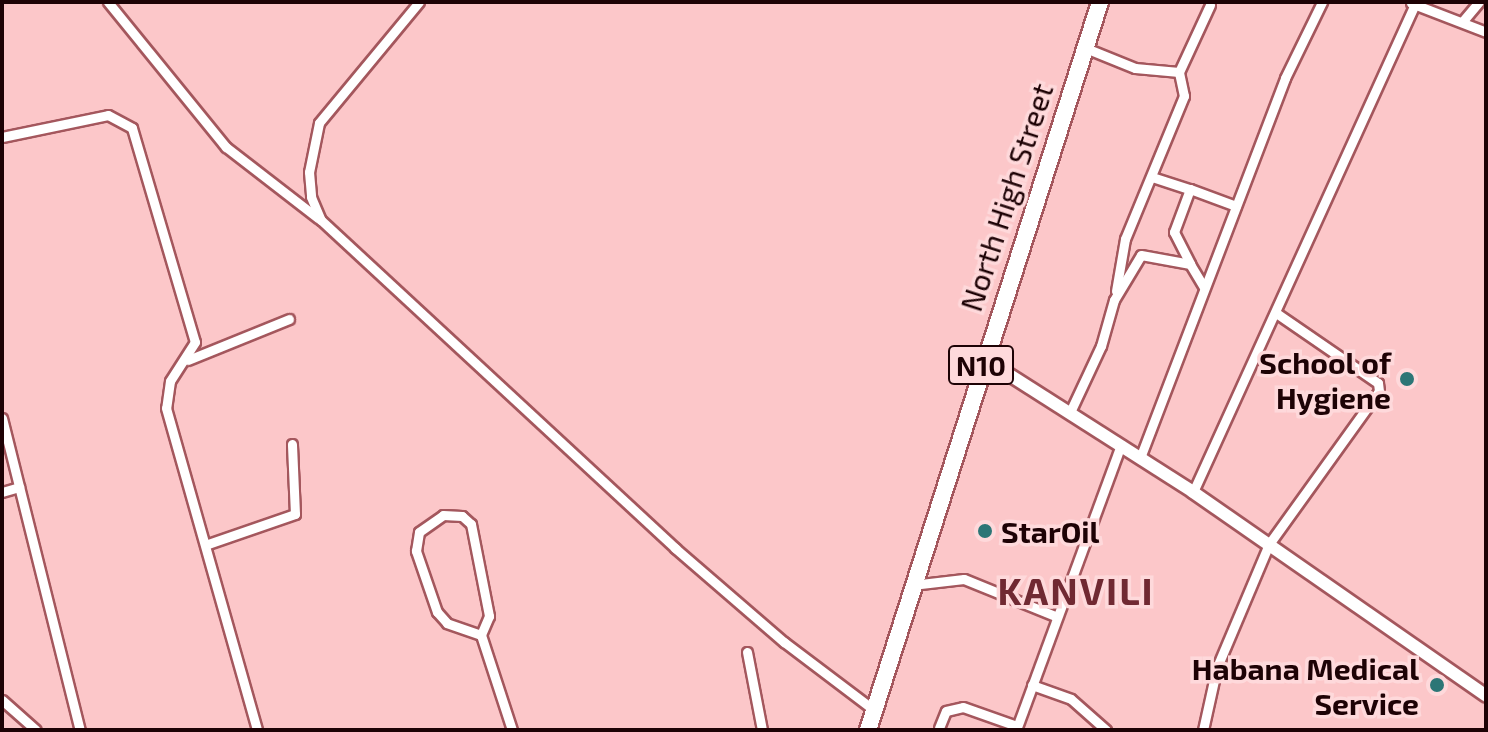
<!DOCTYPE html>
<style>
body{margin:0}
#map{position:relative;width:1488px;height:732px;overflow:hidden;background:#fcc7c9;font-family:"Exo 2",sans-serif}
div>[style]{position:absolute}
.roads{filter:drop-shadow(2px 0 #a4575d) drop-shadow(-2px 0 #a4575d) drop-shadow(0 2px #a4575d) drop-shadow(0 -2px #a4575d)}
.minor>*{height:9px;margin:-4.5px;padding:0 4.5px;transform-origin:4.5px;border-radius:4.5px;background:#fff}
.secondary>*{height:12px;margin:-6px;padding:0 6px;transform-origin:6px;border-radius:6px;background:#fff}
.trunk>*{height:16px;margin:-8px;padding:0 8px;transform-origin:8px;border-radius:8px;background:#fff}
.dots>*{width:22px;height:22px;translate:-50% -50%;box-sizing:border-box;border:4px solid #fed9db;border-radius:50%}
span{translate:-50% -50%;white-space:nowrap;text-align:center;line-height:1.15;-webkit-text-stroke:7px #fed9db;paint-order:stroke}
.shield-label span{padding:2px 6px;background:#fed9db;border:2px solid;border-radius:6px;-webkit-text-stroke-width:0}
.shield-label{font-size:28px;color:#1d0205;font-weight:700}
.street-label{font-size:30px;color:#1d0205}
.poi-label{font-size:30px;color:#1d0205;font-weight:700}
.right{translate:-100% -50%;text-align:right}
.left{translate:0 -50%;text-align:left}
.district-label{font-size:38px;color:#702932;font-weight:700;letter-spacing:2px}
.frame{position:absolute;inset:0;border:4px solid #1d0205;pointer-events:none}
</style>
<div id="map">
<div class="roads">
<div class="minor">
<div style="left:108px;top:2px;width:187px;rotate:50.9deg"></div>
<div style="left:226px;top:147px;width:116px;rotate:37.7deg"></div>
<div style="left:419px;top:2px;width:157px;rotate:129.6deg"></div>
<div style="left:319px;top:123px;width:50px;rotate:101.5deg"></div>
<div style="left:309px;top:172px;width:25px;rotate:85deg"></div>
<div style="left:311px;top:197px;width:25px;rotate:67deg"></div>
<div style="left:321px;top:220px;width:483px;rotate:42.8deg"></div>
<div style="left:675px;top:548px;width:144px;rotate:40.8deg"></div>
<div style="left:784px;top:642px;width:113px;rotate:37.1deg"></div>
<div style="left:1411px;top:3px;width:80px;rotate:21.1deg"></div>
<div style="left:1462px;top:22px;width:26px;rotate:-50deg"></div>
<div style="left:1083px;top:47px;width:56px;rotate:22deg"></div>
<div style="left:1135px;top:68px;width:44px;rotate:5.2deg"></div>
<div style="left:1179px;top:72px;width:74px;rotate:-65.2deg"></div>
<div style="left:2px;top:137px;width:108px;rotate:-11.7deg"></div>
<div style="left:108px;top:115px;width:27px;rotate:28deg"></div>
<div style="left:132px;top:128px;width:223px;rotate:73.6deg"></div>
<div style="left:195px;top:342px;width:46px;rotate:122.7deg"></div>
<div style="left:170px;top:381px;width:27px;rotate:98deg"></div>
<div style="left:166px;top:408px;width:335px;rotate:74.2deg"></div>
<div style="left:1152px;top:177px;width:40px;rotate:18deg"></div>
<div style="left:1190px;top:189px;width:46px;rotate:110.4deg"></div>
<div style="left:1174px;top:232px;width:36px;rotate:63deg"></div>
<div style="left:1190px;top:189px;width:49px;rotate:20.3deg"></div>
<div style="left:1116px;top:291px;width:53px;rotate:-80.2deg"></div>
<div style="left:1125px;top:239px;width:155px;rotate:-67.6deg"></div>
<div style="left:1184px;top:96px;width:25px;rotate:-102deg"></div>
<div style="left:188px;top:360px;width:109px;rotate:-22.1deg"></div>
<div style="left:1071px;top:410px;width:71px;rotate:-64.9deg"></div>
<div style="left:1101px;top:346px;width:48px;rotate:-74.2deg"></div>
<div style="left:1114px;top:300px;width:52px;rotate:-59deg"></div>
<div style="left:1141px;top:255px;width:50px;rotate:10.4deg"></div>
<div style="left:1190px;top:264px;width:27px;rotate:59deg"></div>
<div style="left:2px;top:418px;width:322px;rotate:76deg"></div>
<div style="left:1140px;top:458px;width:407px;rotate:-69.1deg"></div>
<div style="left:1285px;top:78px;width:85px;rotate:-64deg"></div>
<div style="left:2px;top:492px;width:18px;rotate:-16deg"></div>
<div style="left:1193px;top:492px;width:536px;rotate:-65.54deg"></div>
<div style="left:208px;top:544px;width:92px;rotate:-19deg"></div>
<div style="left:295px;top:514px;width:70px;rotate:-92.5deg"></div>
<div style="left:912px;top:585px;width:52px;rotate:-6.6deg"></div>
<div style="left:964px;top:579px;width:98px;rotate:22.1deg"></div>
<div style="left:481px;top:635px;width:36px;rotate:-161deg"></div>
<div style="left:447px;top:623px;width:15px;rotate:-132deg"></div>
<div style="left:437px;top:612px;width:65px;rotate:-109deg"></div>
<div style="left:416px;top:551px;width:19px;rotate:-81deg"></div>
<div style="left:419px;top:532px;width:29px;rotate:-35deg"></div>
<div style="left:443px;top:515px;width:19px;rotate:3deg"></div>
<div style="left:462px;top:516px;width:12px;rotate:42deg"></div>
<div style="left:471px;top:524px;width:94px;rotate:78.9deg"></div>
<div style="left:489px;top:616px;width:21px;rotate:113deg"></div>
<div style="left:481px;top:635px;width:100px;rotate:71.9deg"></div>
<div style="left:747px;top:652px;width:79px;rotate:79.1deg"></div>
<div style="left:1032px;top:685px;width:41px;rotate:19.7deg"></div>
<div style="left:1071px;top:699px;width:47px;rotate:41.5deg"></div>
<div style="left:2px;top:700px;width:45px;rotate:41.4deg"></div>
<div style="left:939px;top:728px;width:18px;rotate:-68deg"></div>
<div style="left:946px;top:711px;width:17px;rotate:-13deg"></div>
<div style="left:963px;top:707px;width:57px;rotate:19.4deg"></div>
<div style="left:1016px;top:730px;width:304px;rotate:-69.8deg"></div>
<div style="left:1203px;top:730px;width:65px;rotate:-77.5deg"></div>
<div style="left:1217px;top:667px;width:134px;rotate:-67.1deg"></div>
<div style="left:1269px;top:544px;width:188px;rotate:-54.3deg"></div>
<div style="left:1379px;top:391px;width:8px;rotate:-97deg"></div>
<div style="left:1378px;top:383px;width:124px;rotate:-145.5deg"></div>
</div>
<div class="secondary">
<div style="left:983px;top:358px;width:249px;rotate:32.5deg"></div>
<div style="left:1193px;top:492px;width:357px;rotate:34.8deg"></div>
</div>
<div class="trunk">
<div style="left:868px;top:730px;width:764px;rotate:-72.32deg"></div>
</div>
</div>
<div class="dots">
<div style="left:1407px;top:379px;background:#2c7676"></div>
<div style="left:985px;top:531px;background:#2c7676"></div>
<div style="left:1437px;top:685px;background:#2c7676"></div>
</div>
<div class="shield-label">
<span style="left:981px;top:365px">N10</span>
</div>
<div class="street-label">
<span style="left:1006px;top:197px;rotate:-72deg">North High Street</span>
</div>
<div class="poi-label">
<span class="right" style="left:1391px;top:379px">School of<br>Hygiene</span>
<span class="left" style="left:1001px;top:531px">StarOil</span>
<span class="right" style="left:1419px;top:685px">Habana Medical<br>Service</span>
</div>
<div class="district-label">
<span style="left:1076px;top:591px">KANVILI</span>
</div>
<div class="frame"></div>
</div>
